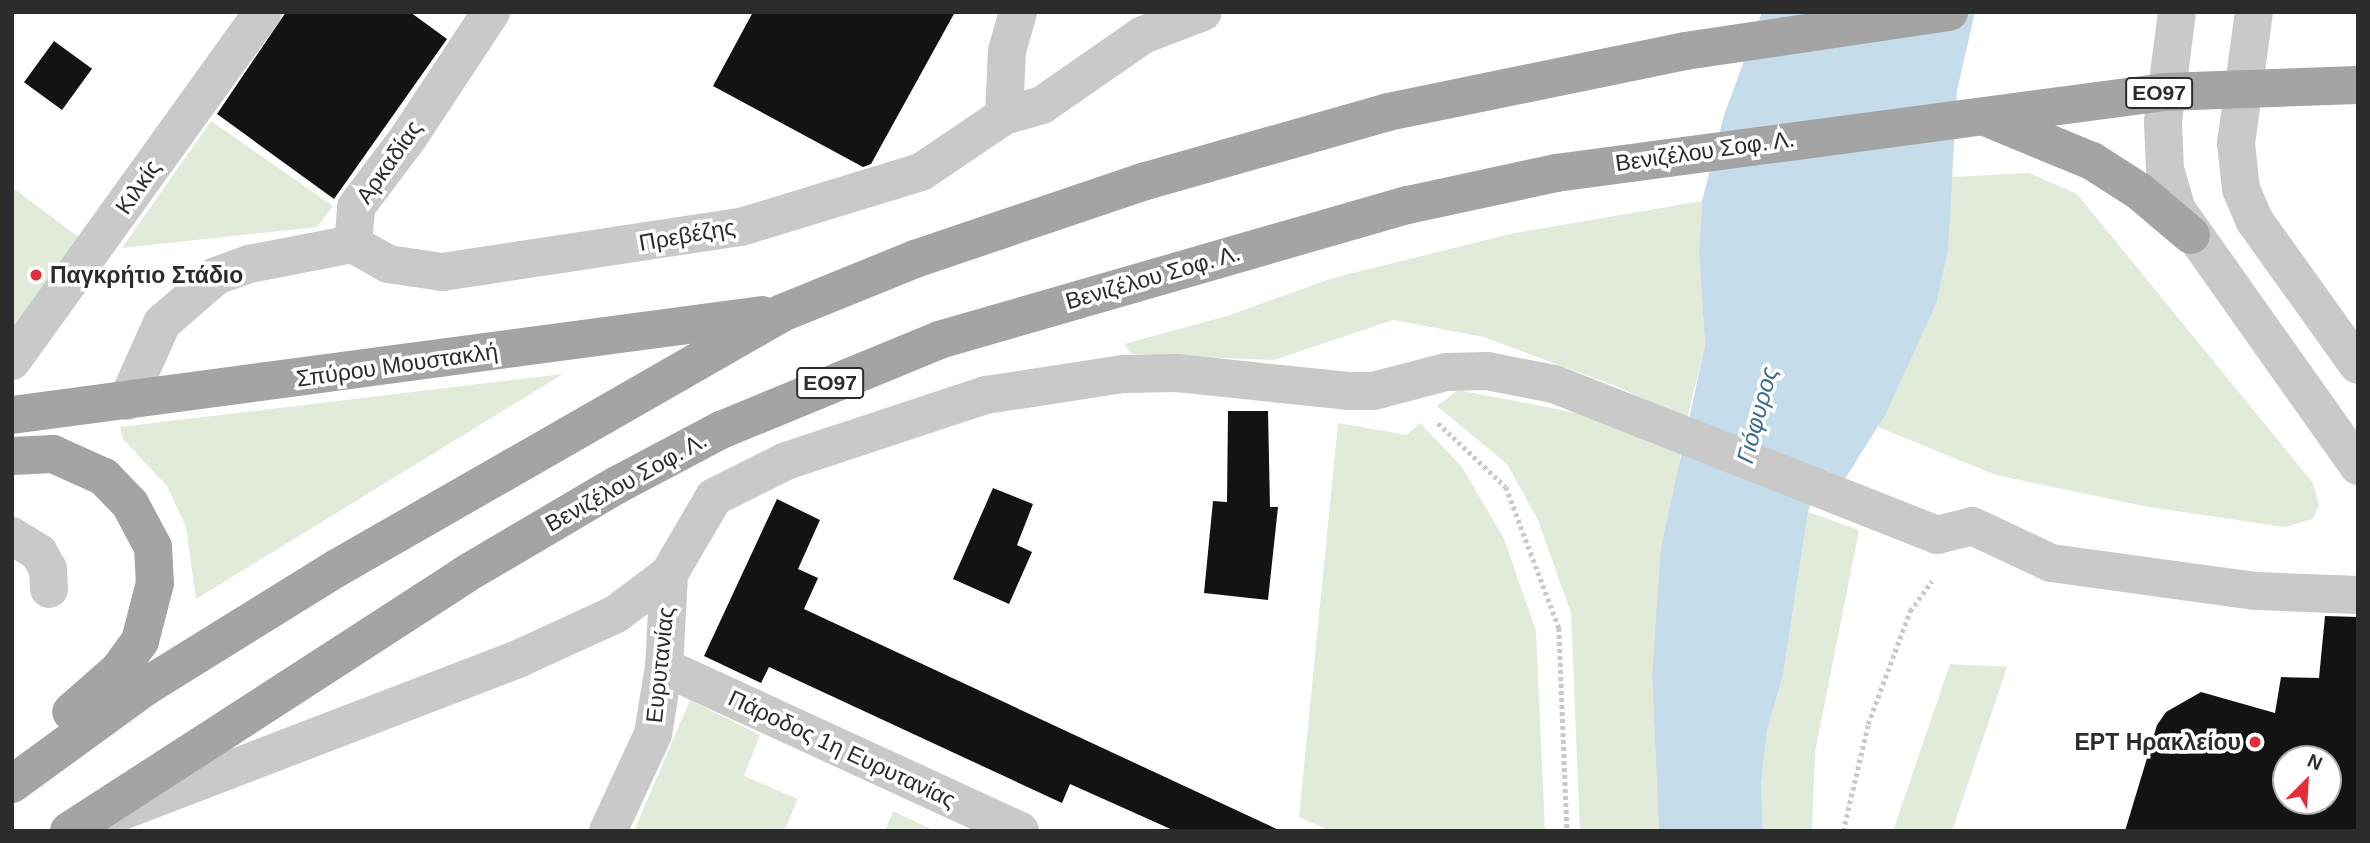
<!DOCTYPE html>
<meta charset="utf-8">
<style>
body{margin:0}
#map{position:relative;width:2370px;height:843px;overflow:hidden;background:#fff;font-family:Helvetica,sans-serif}
div>[style]{position:absolute}
.green>*{inset:0;background:#e2ead9}
.water>*{inset:0;background:#c5dcea}
.building>*{inset:0;background:#131313;transform-origin:0 0}
.path>*{height:4.5px;margin-top:-2.25px;transform-origin:0;background:repeating-linear-gradient(90deg,#c9c9c9 0 3.5px,transparent 0 7px)}
.minor>*{height:38px;margin:-19px;padding:0 19px;transform-origin:19px;border-radius:19px;background:#c9c9c9}
.major>*{height:38px;margin:-19px;padding:0 19px;transform-origin:19px;border-radius:19px;background:#a4a4a4}
.dots>*{width:19px;height:19px;translate:-50% -50%;box-sizing:border-box;border:4px solid #fff;border-radius:50%}
span{translate:-50% -50%;white-space:nowrap;text-align:center;line-height:1.15;-webkit-text-stroke:7px #fff;paint-order:stroke}
.shield-label span{padding:2px 5px;background:#fff;border:2px solid;border-radius:5px;-webkit-text-stroke-width:0}
.shield-label{font-size:21px;color:#2c2c2c;font-weight:700}
.street-label{font-size:23px;color:#2c2c2c}
.poi-label{font-size:23px;color:#2c2c2c;font-weight:700}
.left{translate:0 -50%;text-align:left}
.right{translate:-100% -50%;text-align:right}
.water-label{font-size:24px;color:#3b6d8d;font-style:italic}
.frame{position:absolute;inset:0;border:14px solid #2c2c2c;pointer-events:none}
.north{position:absolute;left:2272px;top:745px;width:70px;height:70px;box-sizing:border-box;background:#fff;border:2px solid #ababab;border-radius:50%;rotate:24deg;font-size:19px;font-weight:700;line-height:28px;text-align:center;color:#2c2c2c}
.north::after{content:'';display:block;margin:auto;width:24px;height:32px;background:#e52d3a;clip-path:polygon(50% 0,100% 100%,50% 72%,0 100%)}
</style>
<div id="map">
<div class="green">
<div style="clip-path:polygon(211px 121px,333px 206px,317px 227px,122px 248px)"></div>
<div style="clip-path:polygon(2029px 173px,2077px 194px,2313px 483px,2319px 505px,2313px 519px,2284px 527px,2149px 507px,1996px 475px,1878px 427px,1948px 250px,1951px 177px)"></div>
<div style="clip-path:polygon(12px 187px,85px 242px,12px 332px)"></div>
<div style="clip-path:polygon(1702px 201px,1699px 252px,1705px 345px,1687px 419px,1618px 387px,1484px 337px,1393px 320px,1274px 360px,1132px 354px,1124px 344px,1227px 316px,1333px 278px,1510px 234px)"></div>
<div style="clip-path:polygon(563px 374px,196px 599px,186px 527px,167px 486px,123px 439px,120px 427px)"></div>
<div style="clip-path:polygon(1458px 390px,1587px 415px,1681px 451px,1652px 676px,1659px 831px,1580px 831px,1571px 613px,1538px 520px,1507px 464px,1437px 406px)"></div>
<div style="clip-path:polygon(1338px 423px,1407px 435px,1420px 423px,1462px 467px,1504px 539px,1536px 631px,1545px 831px,1330px 831px,1299px 817px)"></div>
<div style="clip-path:polygon(1808px 512px,1859px 530px,1815px 753px,1812px 831px,1763px 831px,1761px 785px,1767px 731px,1783px 675px)"></div>
<div style="clip-path:polygon(1950px 664px,2007px 667px,1952px 831px,1893px 831px)"></div>
<div style="clip-path:polygon(690px 700px,760px 735px,744px 776px,798px 799px,784px 831px,634px 831px)"></div>
<div style="clip-path:polygon(893px 811px,935px 831px,885px 831px)"></div>
</div>
<div class="water">
<div style="clip-path:polygon(1762px 12px,1975px 12px,1957px 91px,1948px 250px,1936px 304px,1885px 415px,1845px 479px,1825px 470px,1808px 512px,1783px 675px,1767px 731px,1761px 785px,1763px 831px,1659px 831px,1652px 676px,1661px 548px,1705px 345px,1699px 252px,1702px 201px,1724px 115px)"></div>
</div>
<div class="building">
<div style="clip-path:polygon(286px 12px,410px 12px,447px 39px,334px 199px,217px 114px)"></div>
<div style="clip-path:polygon(753px 12px,955px 12px,871px 164px,863px 167px,713px 86px)"></div>
<div style="left:54px;top:41px;width:47px;height:51px;rotate:36deg"></div>
<div style="clip-path:polygon(1228px 411px,1268px 411px,1270px 507px,1278px 507px,1268px 600px,1204px 593px,1213px 501px,1227px 502px)"></div>
<div style="clip-path:polygon(993px 488px,1033px 504px,1017px 545px,1032px 552px,1009px 604px,953px 579px)"></div>
<div style="clip-path:polygon(777px 499px,820px 520px,798px 569px,818px 578px,804px 609px,1281px 831px,1175px 831px,1070px 784px,1062px 803px,769px 667px,761px 683px,704px 656px)"></div>
<div style="clip-path:polygon(evenodd,2325px 616px,2358px 617px,2358px 831px,2125px 831px,2157px 725px,2166px 712px,2201px 692px,2275px 713px,2281px 677px,2319px 678px,2325px 616px,2286px 759px,2328px 759px,2328px 801px,2286px 801px,2286px 759px)"></div>
</div>
<div class="path">
<div style="left:1438px;top:423px;width:93px;rotate:43.3deg"></div>
<div style="left:1506px;top:487px;width:151px;rotate:69.4deg"></div>
<div style="left:1559px;top:628px;width:203px;rotate:87.7deg"></div>
<div style="left:1843px;top:831px;width:110px;rotate:-76.8deg"></div>
<div style="left:1868px;top:724px;width:121px;rotate:-69.6deg"></div>
<div style="left:1910px;top:611px;width:37px;rotate:-54deg"></div>
</div>
<div class="minor">
<div style="left:2177px;top:12px;width:111px;rotate:97.3deg"></div>
<div style="left:2163px;top:122px;width:47px;rotate:87.6deg"></div>
<div style="left:2165px;top:169px;width:43px;rotate:73.7deg"></div>
<div style="left:2177px;top:210px;width:314px;rotate:54.7deg"></div>
<div style="left:2254px;top:12px;width:132px;rotate:97.8deg"></div>
<div style="left:2236px;top:143px;width:46px;rotate:83.8deg"></div>
<div style="left:2241px;top:189px;width:34px;rotate:67deg"></div>
<div style="left:2254px;top:220px;width:178px;rotate:54.4deg"></div>
<div style="left:1004px;top:116px;width:65px;rotate:-87.4deg"></div>
<div style="left:1007px;top:51px;width:41px;rotate:-74.2deg"></div>
<div style="left:353px;top:244px;width:40px;rotate:29.7deg"></div>
<div style="left:388px;top:264px;width:55px;rotate:8.4deg"></div>
<div style="left:442px;top:272px;width:302px;rotate:-8.6deg"></div>
<div style="left:741px;top:227px;width:188px;rotate:-17deg"></div>
<div style="left:921px;top:172px;width:100px;rotate:-34deg"></div>
<div style="left:1004px;top:116px;width:40px;rotate:-16deg"></div>
<div style="left:1042px;top:105px;width:123px;rotate:-34.7deg"></div>
<div style="left:1143px;top:35px;width:64px;rotate:-21deg"></div>
<div style="left:12px;top:361px;width:430px;rotate:-54.3deg"></div>
<div style="left:127px;top:401px;width:85px;rotate:-65.8deg"></div>
<div style="left:162px;top:323px;width:72px;rotate:-41deg"></div>
<div style="left:216px;top:276px;width:35px;rotate:-20deg"></div>
<div style="left:249px;top:264px;width:106px;rotate:-10.9deg"></div>
<div style="left:353px;top:244px;width:37px;rotate:-85deg"></div>
<div style="left:356px;top:207px;width:86px;rotate:-53deg"></div>
<div style="left:408px;top:138px;width:151px;rotate:-56.6deg"></div>
<div style="left:12px;top:536px;width:32px;rotate:32deg"></div>
<div style="left:39px;top:553px;width:18px;rotate:61deg"></div>
<div style="left:48px;top:569px;width:20px;rotate:87deg"></div>
<div style="left:664px;top:667px;width:392px;rotate:24.7deg"></div>
<div style="left:104px;top:818px;width:446px;rotate:-21deg"></div>
<div style="left:520px;top:658px;width:106px;rotate:-24.6deg"></div>
<div style="left:616px;top:614px;width:66px;rotate:-37deg"></div>
<div style="left:669px;top:574px;width:89px;rotate:-59.7deg"></div>
<div style="left:714px;top:497px;width:80px;rotate:-26.6deg"></div>
<div style="left:786px;top:461px;width:211px;rotate:-18.3deg"></div>
<div style="left:986px;top:395px;width:140px;rotate:-8.7deg"></div>
<div style="left:1124px;top:374px;width:53px;rotate:-1.1deg"></div>
<div style="left:1177px;top:373px;width:172px;rotate:6deg"></div>
<div style="left:1348px;top:391px;width:25px"></div>
<div style="left:1373px;top:391px;width:75px;rotate:-14.6deg"></div>
<div style="left:1446px;top:372px;width:41px;rotate:-1.4deg"></div>
<div style="left:1487px;top:371px;width:68px;rotate:11deg"></div>
<div style="left:1554px;top:384px;width:412px;rotate:21.5deg"></div>
<div style="left:1937px;top:535px;width:36px;rotate:-14deg"></div>
<div style="left:1972px;top:526px;width:87px;rotate:25.1deg"></div>
<div style="left:2051px;top:563px;width:207px;rotate:7.8deg"></div>
<div style="left:2256px;top:591px;width:102px;rotate:2.2deg"></div>
<div style="left:608px;top:831px;width:107px;rotate:-65.1deg"></div>
<div style="left:653px;top:734px;width:68px;rotate:-80.7deg"></div>
<div style="left:664px;top:667px;width:93px;rotate:-86.9deg"></div>
</div>
<div class="major">
<div style="left:1985px;top:117px;width:116px;rotate:22.4deg"></div>
<div style="left:2092px;top:161px;width:56px;rotate:32.6deg"></div>
<div style="left:2139px;top:191px;width:68px;rotate:40.2deg"></div>
<div style="left:12px;top:415px;width:757px;rotate:-7.59deg"></div>
<div style="left:12px;top:456px;width:41px;rotate:-2.8deg"></div>
<div style="left:53px;top:454px;width:56px;rotate:24.3deg"></div>
<div style="left:104px;top:477px;width:37px;rotate:46deg"></div>
<div style="left:130px;top:504px;width:49px;rotate:61.9deg"></div>
<div style="left:153px;top:547px;width:36px;rotate:87deg"></div>
<div style="left:155px;top:583px;width:60px;rotate:104.5deg"></div>
<div style="left:140px;top:641px;width:34px;rotate:126deg"></div>
<div style="left:120px;top:669px;width:65px;rotate:138.7deg"></div>
<div style="left:12px;top:784px;width:165px;rotate:-36.1deg"></div>
<div style="left:145px;top:687px;width:226px;rotate:-31.8deg"></div>
<div style="left:337px;top:568px;width:513px;rotate:-29.81deg"></div>
<div style="left:782px;top:313px;width:144px;rotate:-22.1deg"></div>
<div style="left:915px;top:259px;width:244px;rotate:-18.7deg"></div>
<div style="left:1146px;top:181px;width:252px;rotate:-15.9deg"></div>
<div style="left:1388px;top:112px;width:303px;rotate:-11.6deg"></div>
<div style="left:1685px;top:51px;width:267px;rotate:-8.4deg"></div>
<div style="left:69px;top:831px;width:471px;rotate:-32.9deg"></div>
<div style="left:464px;top:575px;width:178px;rotate:-30.5deg"></div>
<div style="left:617px;top:485px;width:118px;rotate:-27.9deg"></div>
<div style="left:721px;top:430px;width:236px;rotate:-22.4deg"></div>
<div style="left:939px;top:340px;width:488px;rotate:-16.1deg"></div>
<div style="left:1408px;top:205px;width:151px;rotate:-12.2deg"></div>
<div style="left:1556px;top:173px;width:614px;rotate:-7.58deg"></div>
<div style="left:2165px;top:92px;width:193px;rotate:-2.1deg"></div>
</div>
<div class="dots">
<div style="left:36px;top:275px;background:#e52d3a"></div>
<div style="left:2255px;top:742px;background:#e52d3a"></div>
</div>
<div class="shield-label">
<span style="left:2159px;top:93px">ΕΟ97</span>
<span style="left:830px;top:383px">ΕΟ97</span>
</div>
<div class="street-label">
<span style="left:1705px;top:151px;rotate:-8deg">Βενιζέλου Σοφ. Λ.</span>
<span style="left:389px;top:162px;rotate:-55deg">Αρκαδίας</span>
<span style="left:138px;top:187px;rotate:-55deg">Κιλκίς</span>
<span style="left:687px;top:235px;rotate:-10deg">Πρεβέζης</span>
<span style="left:1153px;top:277px;rotate:-16deg">Βενιζέλου Σοφ. Λ.</span>
<span style="left:397px;top:365px;rotate:-8deg">Σπύρου Μουστακλή</span>
<span style="left:626px;top:482px;rotate:-29deg">Βενιζέλου Σοφ. Λ.</span>
<span style="left:660px;top:665px;rotate:-84deg">Ευρυτανίας</span>
<span style="left:842px;top:749px;rotate:25deg">Πάροδος 1η Ευρυτανίας</span>
</div>
<div class="poi-label">
<span class="left" style="left:50px;top:275px">Παγκρήτιο Στάδιο</span>
<span class="right" style="left:2241px;top:742px">ΕΡΤ Ηρακλείου</span>
</div>
<div class="water-label">
<span style="left:1757px;top:415px;rotate:-75deg">Γιόφυρος</span>
</div>
<div class="frame"></div>
<div class="north">N</div>
</div>
